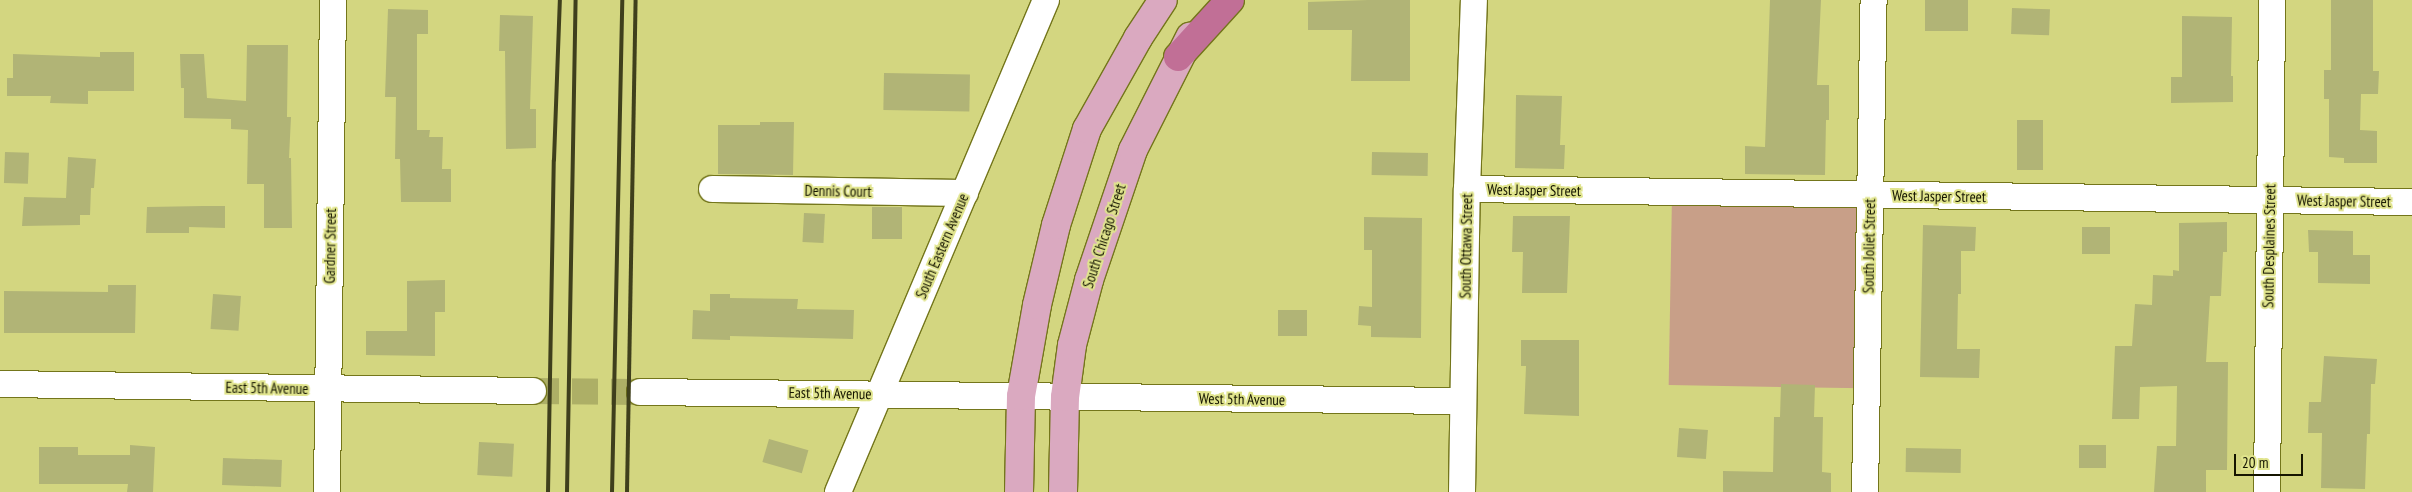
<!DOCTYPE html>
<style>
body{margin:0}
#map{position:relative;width:2412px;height:492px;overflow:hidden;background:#d3d680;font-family:"PT Sans Narrow",sans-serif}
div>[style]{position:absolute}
.green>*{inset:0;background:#c89f88;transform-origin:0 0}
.building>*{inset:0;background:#b1b476;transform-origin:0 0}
.street-tunnel>*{height:26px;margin-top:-13px;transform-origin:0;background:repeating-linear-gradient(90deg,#adaf66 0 26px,transparent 0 39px)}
.roads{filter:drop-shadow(1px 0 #74761b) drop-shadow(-1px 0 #74761b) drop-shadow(0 1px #74761b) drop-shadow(0 -1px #74761b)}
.street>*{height:26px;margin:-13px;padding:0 13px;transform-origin:13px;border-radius:13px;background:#fff}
.primary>*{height:28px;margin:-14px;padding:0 14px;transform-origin:14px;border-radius:14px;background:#daa9c0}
.highway>*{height:28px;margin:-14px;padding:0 14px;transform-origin:14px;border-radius:14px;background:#c16f96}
.rail>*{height:4px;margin:-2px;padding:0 2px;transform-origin:2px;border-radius:2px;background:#3f3f1c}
span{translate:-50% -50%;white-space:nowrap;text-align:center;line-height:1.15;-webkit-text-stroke:4px #e0e48d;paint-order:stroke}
.street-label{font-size:15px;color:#151500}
.scale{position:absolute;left:2234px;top:454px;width:69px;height:22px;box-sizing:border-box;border:2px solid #151500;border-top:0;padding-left:6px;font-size:15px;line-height:18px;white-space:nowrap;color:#151500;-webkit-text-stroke:4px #e0e48d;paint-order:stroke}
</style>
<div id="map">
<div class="green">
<div style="left:1672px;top:195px;width:195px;height:190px;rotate:1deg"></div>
</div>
<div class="building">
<div style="clip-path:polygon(1368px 0,1410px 0,1410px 81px,1351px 81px,1352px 30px,1308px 30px,1308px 2px)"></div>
<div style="clip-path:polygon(1770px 0,1821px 0,1817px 85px,1829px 85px,1829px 120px,1826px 120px,1825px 175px,1745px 174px,1745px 146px,1765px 147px)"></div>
<div style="left:1925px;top:0;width:43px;height:31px"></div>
<div style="clip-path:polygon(2331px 0,2373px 0,2373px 71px,2379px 71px,2378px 94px,2361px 94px,2360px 130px,2377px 131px,2377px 163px,2344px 163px,2344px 158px,2329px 157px,2329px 99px,2324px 99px,2324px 70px,2331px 70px)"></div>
<div style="left:2012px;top:8px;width:38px;height:26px;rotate:2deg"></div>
<div style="clip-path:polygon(388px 9px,428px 10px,428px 34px,417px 34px,417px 130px,430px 130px,429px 137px,443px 137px,442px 169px,451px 169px,451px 202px,401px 202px,400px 159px,395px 159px,396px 97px,385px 97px)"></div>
<div style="clip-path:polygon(500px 15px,533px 16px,530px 109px,536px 109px,536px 148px,506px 149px,505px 51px,499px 51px)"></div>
<div style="clip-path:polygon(2182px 16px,2232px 17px,2231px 76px,2233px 76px,2233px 102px,2171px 103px,2171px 77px,2182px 77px)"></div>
<div style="clip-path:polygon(247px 45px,288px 45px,287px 117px,291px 117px,289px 158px,291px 158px,292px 228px,264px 228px,264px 184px,247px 184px,248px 130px,231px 129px,231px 119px,184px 118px,184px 88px,181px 88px,180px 54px,204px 54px,207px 98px,246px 101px)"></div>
<div style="clip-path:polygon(100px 52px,134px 52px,134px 91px,88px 91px,88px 104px,50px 103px,51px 96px,7px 96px,7px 78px,13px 78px,13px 54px,100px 57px)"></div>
<div style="left:884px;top:73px;width:86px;height:37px;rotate:1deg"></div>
<div style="clip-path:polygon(1516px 95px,1562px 96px,1560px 145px,1565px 145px,1564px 169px,1515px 168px)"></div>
<div style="left:2017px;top:120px;width:26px;height:50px"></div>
<div style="clip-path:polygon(760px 122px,794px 122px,793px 175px,718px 174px,718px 125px,760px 125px)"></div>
<div style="left:5px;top:152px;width:24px;height:31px;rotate:2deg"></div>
<div style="left:1372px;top:152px;width:56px;height:23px;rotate:1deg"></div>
<div style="clip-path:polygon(68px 157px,96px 159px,94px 188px,91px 188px,90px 215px,80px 215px,80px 225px,22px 226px,24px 197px,66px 198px)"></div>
<div style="clip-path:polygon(203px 206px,225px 206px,225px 228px,189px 227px,189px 233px,146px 233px,147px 207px)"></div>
<div style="left:872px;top:207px;width:30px;height:32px"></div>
<div style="left:804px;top:213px;width:21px;height:29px;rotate:3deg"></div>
<div style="clip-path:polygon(1513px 216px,1570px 216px,1567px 293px,1522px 293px,1523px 252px,1512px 252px)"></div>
<div style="clip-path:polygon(1364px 217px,1422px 218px,1421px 338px,1371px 337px,1371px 326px,1358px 325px,1359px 306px,1372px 307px,1372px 250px,1364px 250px)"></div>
<div style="clip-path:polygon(2227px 222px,2227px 252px,2223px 252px,2221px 296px,2210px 296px,2206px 362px,2228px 362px,2227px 470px,2206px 470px,2206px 492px,2154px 492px,2157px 446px,2176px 446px,2177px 386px,2140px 387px,2139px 419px,2112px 419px,2115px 346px,2132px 346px,2135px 304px,2152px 305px,2153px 275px,2173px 276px,2173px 270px,2179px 271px,2179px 223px)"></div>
<div style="clip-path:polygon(1923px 225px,1976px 227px,1975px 251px,1961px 251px,1961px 294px,1958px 294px,1957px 349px,1980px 349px,1979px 378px,1920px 377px)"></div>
<div style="left:2082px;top:227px;width:28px;height:27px"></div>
<div style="clip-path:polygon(2308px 230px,2353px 231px,2353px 255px,2370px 255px,2370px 284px,2318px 283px,2318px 252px,2309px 252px)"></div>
<div style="clip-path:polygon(445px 280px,445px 312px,435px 312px,435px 356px,366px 355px,366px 331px,407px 331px,407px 281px)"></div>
<div style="clip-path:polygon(108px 285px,136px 285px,135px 333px,4px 333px,4px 291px,108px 292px)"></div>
<div style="left:213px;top:294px;width:28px;height:35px;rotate:4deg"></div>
<div style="clip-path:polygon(710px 294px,730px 294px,730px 298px,798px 299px,797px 309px,854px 310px,853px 339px,730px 336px,730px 340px,692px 339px,693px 310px,710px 311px)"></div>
<div style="left:1278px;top:310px;width:29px;height:26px"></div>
<div style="clip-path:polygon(1521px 340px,1579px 340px,1579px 416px,1524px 414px,1526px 366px,1521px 366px)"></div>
<div style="clip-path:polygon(2324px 356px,2377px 359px,2375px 384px,2371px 384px,2370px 434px,2367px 434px,2365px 489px,2321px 488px,2322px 433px,2308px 433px,2309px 402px,2321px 402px)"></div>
<div style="clip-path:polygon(1781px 384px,1815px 385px,1814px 417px,1823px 417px,1822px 472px,1831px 473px,1831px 492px,1723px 492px,1723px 471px,1773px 472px,1774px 417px,1780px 417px)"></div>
<div style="left:1679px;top:428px;width:29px;height:29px;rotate:4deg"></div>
<div style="left:769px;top:439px;width:41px;height:24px;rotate:16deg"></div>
<div style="left:479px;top:442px;width:35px;height:33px;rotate:3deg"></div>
<div style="clip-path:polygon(130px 445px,155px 447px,153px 492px,127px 492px,128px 484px,39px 484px,39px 447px,78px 447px,78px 455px,130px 455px)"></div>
<div style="left:2079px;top:445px;width:27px;height:23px"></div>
<div style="left:1906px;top:448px;width:55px;height:24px;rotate:1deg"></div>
<div style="left:223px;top:458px;width:59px;height:27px;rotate:2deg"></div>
</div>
<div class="street-tunnel">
<div style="left:533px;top:391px;width:107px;rotate:0.5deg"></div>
</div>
<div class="roads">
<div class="street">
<div style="left:712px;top:189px;width:253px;rotate:0.9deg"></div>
<div style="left:1467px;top:189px;width:945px;rotate:0.79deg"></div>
<div style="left:0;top:384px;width:533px;rotate:0.75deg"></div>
<div style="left:640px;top:392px;width:822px;rotate:0.63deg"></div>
<div style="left:327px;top:492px;width:492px;rotate:-89.3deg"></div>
<div style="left:838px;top:492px;width:534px;rotate:-67.08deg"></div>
<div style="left:1462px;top:492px;width:303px;rotate:-89.1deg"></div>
<div style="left:1467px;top:189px;width:189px;rotate:-87.9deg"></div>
<div style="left:1865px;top:492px;width:492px;rotate:-89deg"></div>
<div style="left:2267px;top:492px;width:492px;rotate:-89.4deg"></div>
</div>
<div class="primary">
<div style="left:1019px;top:492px;width:96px;rotate:-88.8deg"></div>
<div style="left:1021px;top:396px;width:92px;rotate:-80deg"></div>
<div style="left:1037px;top:305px;width:82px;rotate:-76.6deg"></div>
<div style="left:1056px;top:225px;width:101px;rotate:-72.1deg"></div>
<div style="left:1087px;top:129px;width:104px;rotate:-60.7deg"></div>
<div style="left:1138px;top:38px;width:45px;rotate:-56.7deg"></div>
<div style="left:1063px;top:492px;width:95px;rotate:-88.8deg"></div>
<div style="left:1065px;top:397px;width:52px;rotate:-82.3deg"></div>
<div style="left:1072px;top:345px;width:67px;rotate:-75.3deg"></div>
<div style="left:1089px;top:280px;width:137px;rotate:-71.3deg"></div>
<div style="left:1133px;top:150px;width:127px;rotate:-63.2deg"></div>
</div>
<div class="highway">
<div style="left:1178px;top:57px;width:77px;rotate:-47.6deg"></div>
</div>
</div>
<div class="rail">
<div style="left:548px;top:492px;width:332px;rotate:-89deg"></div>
<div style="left:554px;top:160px;width:160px;rotate:-87.9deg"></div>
<div style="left:567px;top:492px;width:492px;rotate:-89deg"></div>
<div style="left:612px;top:492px;width:492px;rotate:-88.8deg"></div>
<div style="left:627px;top:492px;width:492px;rotate:-89deg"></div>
</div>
<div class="street-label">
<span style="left:1534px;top:190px;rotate:1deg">West Jasper Street</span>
<span style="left:838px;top:191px;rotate:1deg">Dennis Court</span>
<span style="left:1939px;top:196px;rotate:1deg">West Jasper Street</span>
<span style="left:2344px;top:201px;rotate:1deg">West Jasper Street</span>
<span style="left:1104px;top:236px;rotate:-72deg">South Chicago Street</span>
<span style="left:330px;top:246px;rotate:-89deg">Gardner Street</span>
<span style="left:942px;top:246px;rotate:-67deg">South Eastern Avenue</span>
<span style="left:1466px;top:246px;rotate:-89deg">South Ottawa Street</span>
<span style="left:1869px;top:246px;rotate:-89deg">South Joliet Street</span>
<span style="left:2269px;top:246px;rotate:-89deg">South Desplaines Street</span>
<span style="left:267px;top:388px;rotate:1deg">East 5th Avenue</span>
<span style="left:830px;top:393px;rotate:1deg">East 5th Avenue</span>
<span style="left:1242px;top:399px;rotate:1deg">West 5th Avenue</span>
</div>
<div class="scale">20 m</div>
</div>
